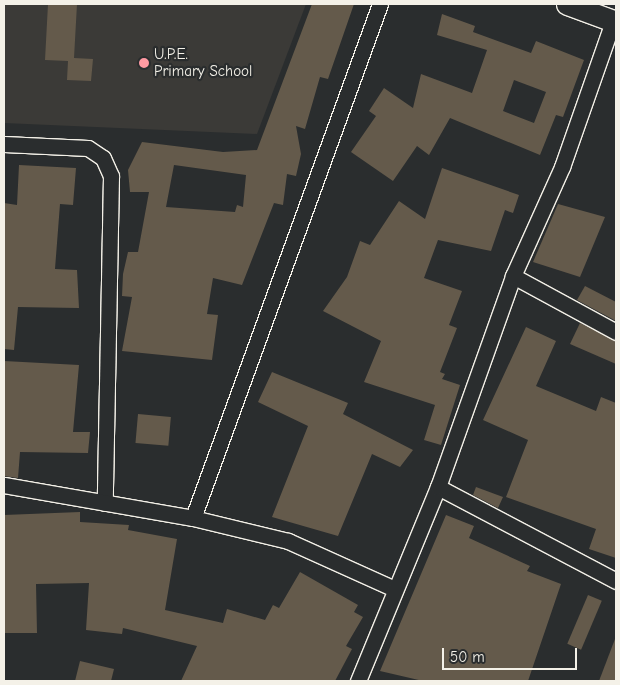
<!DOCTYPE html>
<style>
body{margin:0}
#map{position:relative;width:620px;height:685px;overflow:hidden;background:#2a2d2e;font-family:"Comic Neue",sans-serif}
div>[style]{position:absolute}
.built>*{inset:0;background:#3b3a37}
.building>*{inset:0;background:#645a4b;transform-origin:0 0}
.roads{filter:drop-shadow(1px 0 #f4f1e8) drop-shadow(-1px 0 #f4f1e8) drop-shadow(0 1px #f4f1e8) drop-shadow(0 -1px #f4f1e8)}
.street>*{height:15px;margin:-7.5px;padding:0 7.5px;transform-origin:7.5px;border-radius:7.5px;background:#2a2d2e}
.secondary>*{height:21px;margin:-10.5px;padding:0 10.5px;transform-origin:10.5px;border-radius:10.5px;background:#2a2d2e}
.dots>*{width:14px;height:14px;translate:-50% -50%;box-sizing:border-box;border:2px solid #2a2d2e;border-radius:50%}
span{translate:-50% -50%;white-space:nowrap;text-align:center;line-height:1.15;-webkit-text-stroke:4.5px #2a2d2e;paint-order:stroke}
.poi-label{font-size:15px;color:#f4f1e8}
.left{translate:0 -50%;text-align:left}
.frame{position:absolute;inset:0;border:5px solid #f4f1e8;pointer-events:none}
.scale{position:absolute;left:442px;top:648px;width:135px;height:22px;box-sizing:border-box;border:2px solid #f4f1e8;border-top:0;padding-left:6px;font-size:15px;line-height:18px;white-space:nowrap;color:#f4f1e8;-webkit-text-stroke:4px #2a2d2e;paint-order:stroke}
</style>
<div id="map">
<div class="built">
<div style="clip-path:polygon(4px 4px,306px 4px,257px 134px,4px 123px)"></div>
</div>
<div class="building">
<div style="clip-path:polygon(48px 4px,77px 4px,74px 58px,93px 59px,91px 81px,67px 80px,68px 61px,45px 60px)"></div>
<div style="clip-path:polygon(evenodd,312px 4px,354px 4px,328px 79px,320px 77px,305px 129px,296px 126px,301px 154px,296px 176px,287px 174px,283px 205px,274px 203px,242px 285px,213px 278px,207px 314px,218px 315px,212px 360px,122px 351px,132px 297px,122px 296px,123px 274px,128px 252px,138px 252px,149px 192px,130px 192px,128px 170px,142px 142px,223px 152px,257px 150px,312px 4px,174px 165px,246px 175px,243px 207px,237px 205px,235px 212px,166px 207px,174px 165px)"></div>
<div style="clip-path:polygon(evenodd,442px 14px,475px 26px,473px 32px,531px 53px,536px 41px,584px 60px,563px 117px,556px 115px,540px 155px,450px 118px,429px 155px,417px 146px,393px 181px,351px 152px,376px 116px,369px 111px,384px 88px,413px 108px,421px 74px,472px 93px,487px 50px,437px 35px,442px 14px,514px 80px,546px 92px,534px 123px,503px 111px,514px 80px)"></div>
<div style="clip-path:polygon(19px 165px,76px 168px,73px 205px,60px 204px,55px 269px,77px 270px,79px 308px,18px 307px,14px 350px,4px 349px,4px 203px,17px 205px)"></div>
<div style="clip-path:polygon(442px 168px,519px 195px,513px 213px,505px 210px,491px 251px,438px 240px,424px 278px,462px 291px,449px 325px,457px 328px,440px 372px,445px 374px,442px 379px,460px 385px,441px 445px,424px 440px,435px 405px,364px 382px,381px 341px,323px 311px,347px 277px,360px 241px,370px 245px,399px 201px,425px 219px)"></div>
<div style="clip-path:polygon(558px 204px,605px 217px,580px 277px,533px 262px)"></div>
<div style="clip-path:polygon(585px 286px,616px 302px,616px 321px,577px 300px)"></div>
<div style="clip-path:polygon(580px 323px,616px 341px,616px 364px,570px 344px)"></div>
<div style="clip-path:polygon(526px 327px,556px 341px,536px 386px,596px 411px,601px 397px,616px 403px,616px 558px,589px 549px,596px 529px,506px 497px,528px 440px,483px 420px)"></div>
<div style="clip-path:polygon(4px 361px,79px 365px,73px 432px,90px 432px,88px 453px,20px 452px,18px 478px,4px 476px)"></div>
<div style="clip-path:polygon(272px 372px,348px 403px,343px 414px,413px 450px,400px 467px,372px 454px,338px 536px,272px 517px,308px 426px,258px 402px)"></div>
<div style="left:138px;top:414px;width:33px;height:29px;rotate:5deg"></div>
<div style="clip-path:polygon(476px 487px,503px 497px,498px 508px,473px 495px)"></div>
<div style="clip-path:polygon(80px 512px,80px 522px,129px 525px,128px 530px,177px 539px,165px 610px,223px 623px,227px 609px,265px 620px,273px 605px,279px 608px,300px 572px,358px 605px,354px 612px,363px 617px,346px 646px,352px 649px,335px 681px,181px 681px,197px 646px,123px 628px,122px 634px,86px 630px,89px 583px,36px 584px,37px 633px,4px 633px,4px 515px)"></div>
<div style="clip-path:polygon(446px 515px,474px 526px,469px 538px,530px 566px,527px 571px,561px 584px,528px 681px,423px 681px,380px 671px)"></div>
<div style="left:588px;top:595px;width:15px;height:53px;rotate:23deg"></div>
<div style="clip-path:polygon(615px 639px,616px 681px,599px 681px)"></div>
<div style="clip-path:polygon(80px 661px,114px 669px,111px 681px,75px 681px)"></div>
</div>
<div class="roads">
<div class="street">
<div style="left:4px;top:144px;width:84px;rotate:2.7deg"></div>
<div style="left:88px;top:148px;width:18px;rotate:34deg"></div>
<div style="left:103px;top:158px;width:20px;rotate:66deg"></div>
<div style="left:111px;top:176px;width:327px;rotate:91.1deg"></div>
<div style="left:513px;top:276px;width:117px;rotate:28.5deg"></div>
<div style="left:4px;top:485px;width:192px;rotate:9.9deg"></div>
<div style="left:193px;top:518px;width:98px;rotate:13.6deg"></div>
<div style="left:288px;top:541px;width:117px;rotate:24.2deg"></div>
<div style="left:438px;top:487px;width:201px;rotate:27.8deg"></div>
<div style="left:193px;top:518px;width:547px;rotate:-70.01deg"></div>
<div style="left:358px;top:681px;width:210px;rotate:-67.6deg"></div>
<div style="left:438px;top:487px;width:224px;rotate:-70.4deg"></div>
<div style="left:513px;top:276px;width:120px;rotate:-65.8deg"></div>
<div style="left:562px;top:167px;width:155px;rotate:-70.7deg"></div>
</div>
<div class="secondary">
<div style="left:567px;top:4px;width:52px;rotate:20.2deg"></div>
</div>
</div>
<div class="dots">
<div style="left:144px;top:63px;background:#ff9aa2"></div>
</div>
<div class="poi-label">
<span class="left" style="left:154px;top:63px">U.P.E.<br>Primary School</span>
</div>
<div class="frame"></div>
<div class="scale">50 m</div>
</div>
